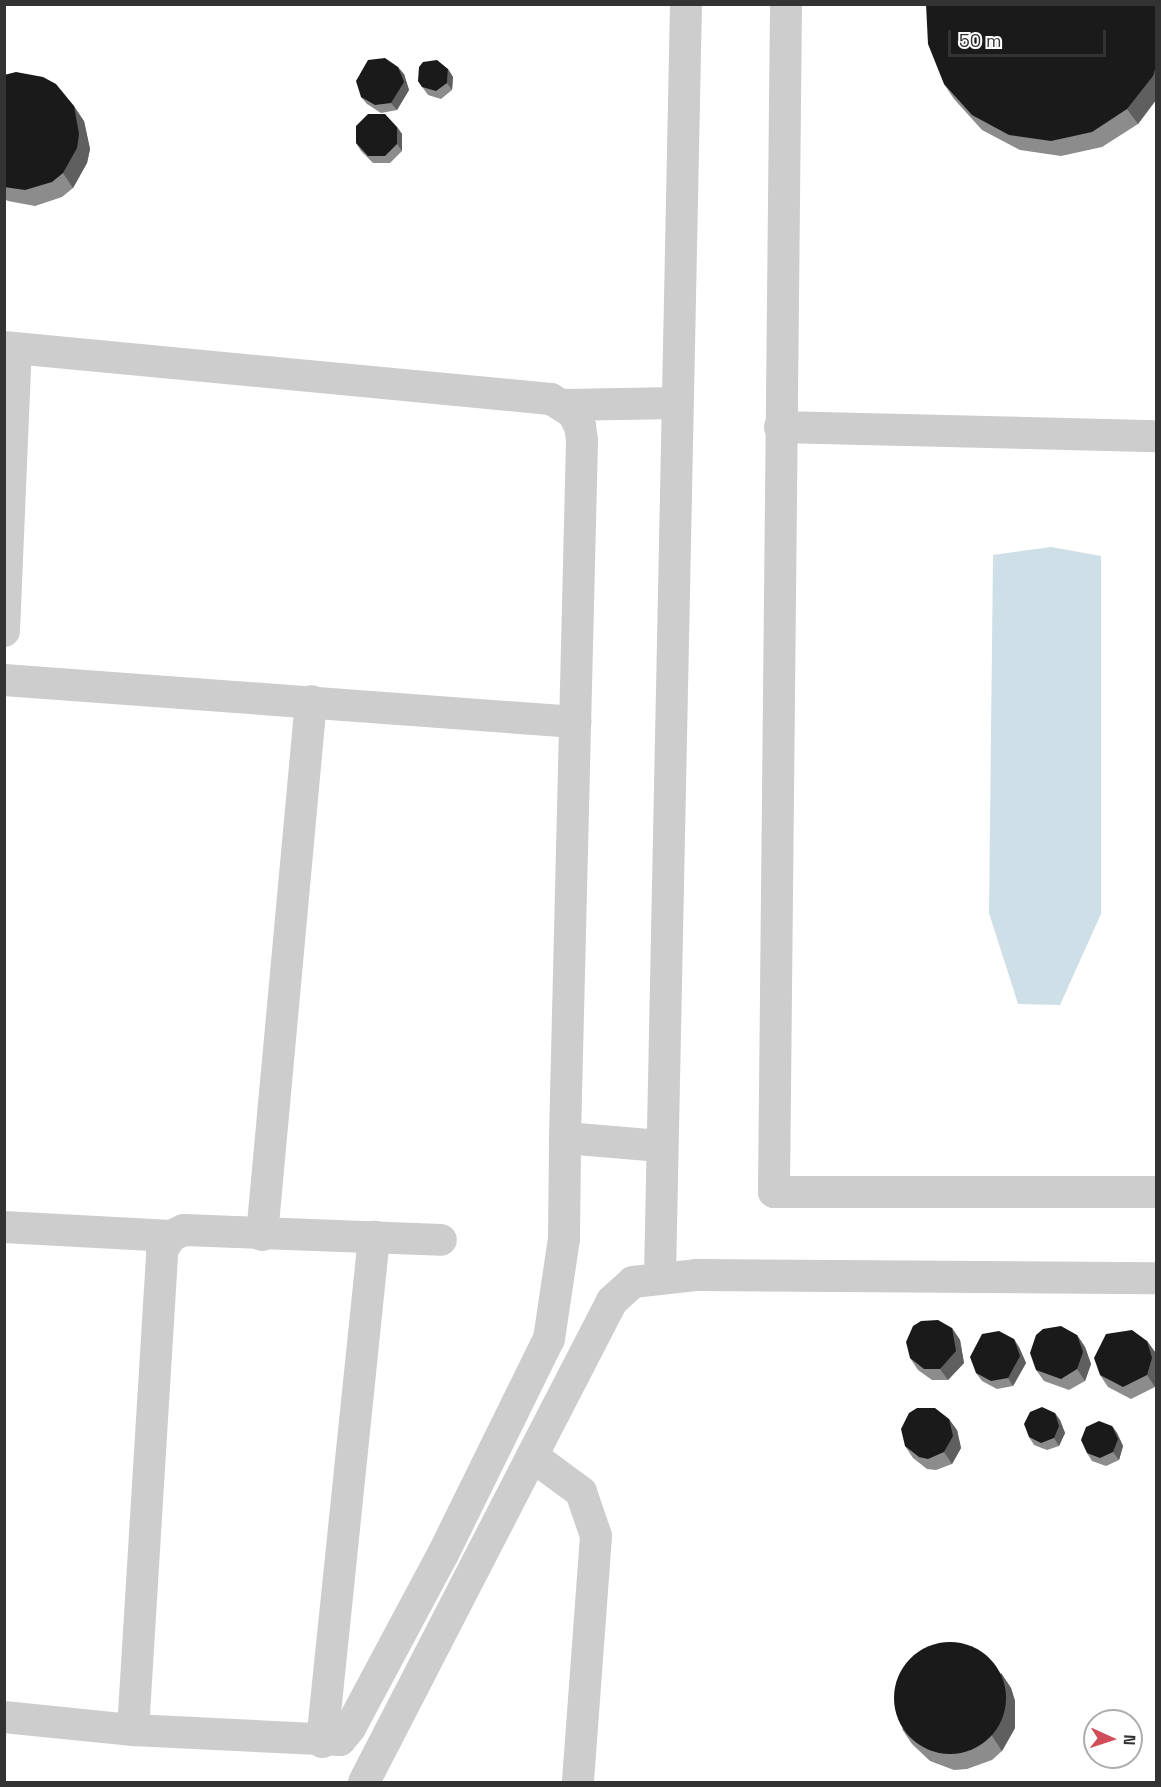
<!DOCTYPE html>
<style>
body{margin:0}
#map{position:relative;width:1161px;height:1787px;overflow:hidden;background:#fff;font-family:"Space Grotesk",sans-serif}
div>[style]{position:absolute}
.water>*{inset:0;background:#cfdfe8}
.minor>*{height:32px;margin:-16px;padding:0 16px;transform-origin:16px;border-radius:16px;background:#cdcdcd}
.wall>*{inset:0;background:#8c8c8c}
.shaded-wall>*{inset:0;background:#5f5f5f}
.building>*{inset:0;background:#1a1a1a}
.round{border-radius:50%}
span{translate:-50% -50%;white-space:nowrap;text-align:center;line-height:1.15;-webkit-text-stroke:6px #fff;paint-order:stroke}
.frame{position:absolute;inset:0;border:6px solid #333;pointer-events:none}
.north{position:absolute;left:1083px;top:1709px;width:60px;height:60px;box-sizing:border-box;background:#fff;border:2px solid #adadad;border-radius:50%;rotate:93deg;font-size:16px;font-weight:700;line-height:24px;text-align:center;color:#333}
.north::after{content:'';display:block;margin:auto;width:21px;height:27px;background:#d14d59;clip-path:polygon(50% 0,100% 100%,50% 72%,0 100%)}
.scale{position:absolute;left:948px;top:30px;width:158px;height:27px;box-sizing:border-box;border:3px solid #333;border-top:0;padding-left:8px;font-size:18px;line-height:21px;white-space:nowrap;color:#333;-webkit-text-stroke:4px #fff;paint-order:stroke}
</style>
<div id="map">
<div class="water">
<div style="clip-path:polygon(1051px 547px,1101px 556px,1101px 914px,1060px 1005px,1018px 1004px,989px 913px,993px 555px)"></div>
</div>
<div class="minor">
<div style="left:786px;top:4px;width:1188px;rotate:90.58deg"></div>
<div style="left:774px;top:1192px;width:382px"></div>
<div style="left:4px;top:347px;width:549px;rotate:5.43deg"></div>
<div style="left:551px;top:399px;width:26px;rotate:32deg"></div>
<div style="left:573px;top:413px;width:15px;rotate:62deg"></div>
<div style="left:580px;top:426px;width:15px;rotate:82deg"></div>
<div style="left:582px;top:441px;width:697px;rotate:91.4deg"></div>
<div style="left:565px;top:1138px;width:96px;rotate:4.8deg"></div>
<div style="left:564px;top:405px;width:113px;rotate:-1deg"></div>
<div style="left:780px;top:427px;width:376px;rotate:1.4deg"></div>
<div style="left:4px;top:631px;width:283px;rotate:-87.6deg"></div>
<div style="left:4px;top:680px;width:573px;rotate:4.21deg"></div>
<div style="left:4px;top:1227px;width:167px;rotate:3.1deg"></div>
<div style="left:262px;top:1235px;width:536px;rotate:-84.76deg"></div>
<div style="left:660px;top:1277px;width:1273px;rotate:-88.83deg"></div>
<div style="left:532px;top:1456px;width:61px;rotate:36.3deg"></div>
<div style="left:581px;top:1492px;width:46px;rotate:71.2deg"></div>
<div style="left:596px;top:1536px;width:247px;rotate:94.2deg"></div>
<div style="left:4px;top:1717px;width:130px;rotate:5.8deg"></div>
<div style="left:133px;top:1730px;width:207px;rotate:2.8deg"></div>
<div style="left:340px;top:1740px;width:16px;rotate:-50deg"></div>
<div style="left:350px;top:1728px;width:197px;rotate:-61.9deg"></div>
<div style="left:443px;top:1554px;width:240px;rotate:-63.8deg"></div>
<div style="left:549px;top:1339px;width:101px;rotate:-81.5deg"></div>
<div style="left:564px;top:1239px;width:101px;rotate:-89.4deg"></div>
<div style="left:133px;top:1730px;width:481px;rotate:-86.5deg"></div>
<div style="left:162px;top:1250px;width:17px;rotate:-57deg"></div>
<div style="left:171px;top:1236px;width:14px;rotate:-25deg"></div>
<div style="left:184px;top:1230px;width:257px;rotate:2.2deg"></div>
<div style="left:322px;top:1742px;width:508px;rotate:-84.12deg"></div>
<div style="left:364px;top:1782px;width:541px;rotate:-62.72deg"></div>
<div style="left:612px;top:1301px;width:28px;rotate:-42deg"></div>
<div style="left:633px;top:1282px;width:63px;rotate:-6.3deg"></div>
<div style="left:696px;top:1275px;width:460px;rotate:0.4deg"></div>
</div>
<div class="wall">
<div style="clip-path:polygon(1156px 4px,1156px 100px,1138px 124px,1102px 147px,1061px 156px,1020px 150px,982px 130px,954px 99px,944px 84px)"></div>
<div style="clip-path:polygon(448px 69px,453px 77px,452px 90px,441px 99px,428px 95px,418px 81px)"></div>
<div style="clip-path:polygon(404px 74px,409px 90px,397px 110px,381px 113px,367px 104px,361px 97px)"></div>
<div style="clip-path:polygon(4px 75px,84px 121px,90px 149px,87px 163px,73px 188px,62px 197px,35px 206px,8px 201px,4px 199px)"></div>
<div style="clip-path:polygon(397px 127px,402px 134px,402px 151px,390px 163px,373px 163px,361px 151px,356px 143px)"></div>
<div style="clip-path:polygon(952px 1328px,960px 1340px,964px 1363px,948px 1380px,932px 1380px,918px 1370px,910px 1358px)"></div>
<div style="clip-path:polygon(1077px 1335px,1085px 1347px,1091px 1364px,1085px 1381px,1069px 1390px,1044px 1381px,1036px 1370px)"></div>
<div style="clip-path:polygon(1147px 1341px,1155px 1352px,1156px 1357px,1156px 1381px,1155px 1387px,1131px 1399px,1108px 1387px,1100px 1375px)"></div>
<div style="clip-path:polygon(1019px 1347px,1026px 1363px,1013px 1386px,997px 1389px,982px 1381px,976px 1373px)"></div>
<div style="clip-path:polygon(1060px 1420px,1065px 1433px,1059px 1446px,1047px 1450px,1034px 1445px,1029px 1437px)"></div>
<div style="clip-path:polygon(1112px 1426px,1117px 1433px,1123px 1446px,1119px 1460px,1106px 1466px,1092px 1461px,1087px 1453px)"></div>
<div style="clip-path:polygon(957px 1430px,961px 1448px,952px 1464px,936px 1470px,927px 1469px,913px 1458px,905px 1446px)"></div>
<div style="clip-path:polygon(1001px 1673px,1011px 1688px,1015px 1701px,1015px 1728px,1002px 1751px,992px 1760px,967px 1769px,954px 1770px,930px 1761px,912px 1744px,902px 1729px)"></div>
</div>
<div class="shaded-wall">
<div style="clip-path:polygon(1156px 66px,1156px 100px,1138px 124px,1127px 109px)"></div>
<div style="clip-path:polygon(398px 67px,404px 74px,409px 90px,397px 110px,391px 103px)"></div>
<div style="clip-path:polygon(448px 69px,453px 77px,452px 90px,447px 83px)"></div>
<div style="clip-path:polygon(74px 106px,84px 121px,90px 149px,87px 163px,73px 188px,63px 173px)"></div>
<div style="clip-path:polygon(397px 127px,402px 134px,402px 151px,397px 144px)"></div>
<div style="clip-path:polygon(952px 1328px,960px 1340px,964px 1363px,948px 1380px,940px 1369px)"></div>
<div style="clip-path:polygon(1077px 1335px,1085px 1347px,1091px 1364px,1085px 1381px,1077px 1369px)"></div>
<div style="clip-path:polygon(1014px 1339px,1019px 1347px,1026px 1363px,1013px 1386px,1008px 1378px)"></div>
<div style="clip-path:polygon(1147px 1341px,1155px 1352px,1156px 1357px,1156px 1381px,1155px 1387px,1147px 1375px)"></div>
<div style="clip-path:polygon(1055px 1413px,1060px 1420px,1065px 1433px,1059px 1446px,1054px 1438px)"></div>
<div style="clip-path:polygon(949px 1419px,957px 1430px,961px 1448px,952px 1464px,944px 1452px)"></div>
<div style="clip-path:polygon(1112px 1426px,1117px 1433px,1123px 1446px,1119px 1460px,1113px 1452px)"></div>
<div style="clip-path:polygon(1001px 1673px,1011px 1688px,1015px 1701px,1015px 1728px,1002px 1751px,992px 1736px)"></div>
</div>
<div class="building">
<div style="clip-path:polygon(926px 4px,1156px 4px,1156px 66px,1153px 76px,1127px 109px,1092px 132px,1051px 141px,1009px 135px,972px 115px,944px 84px,928px 44px)"></div>
<div style="clip-path:polygon(385px 58px,398px 67px,404px 82px,391px 103px,375px 105px,361px 97px,356px 81px,368px 60px)"></div>
<div style="clip-path:polygon(437px 60px,448px 69px,447px 83px,436px 91px,422px 87px,418px 81px,419px 67px,423px 62px)"></div>
<div style="clip-path:polygon(16px 72px,43px 77px,56px 84px,74px 106px,79px 134px,77px 148px,63px 173px,52px 182px,25px 190px,4px 187px,4px 75px)"></div>
<div style="clip-path:polygon(368px 114px,385px 114px,397px 127px,397px 144px,385px 156px,368px 156px,356px 143px,356px 126px)"></div>
<div style="clip-path:polygon(938px 1320px,952px 1328px,956px 1351px,940px 1369px,924px 1369px,910px 1358px,906px 1342px,913px 1326px,921px 1321px)"></div>
<div style="clip-path:polygon(1061px 1326px,1077px 1335px,1083px 1352px,1077px 1369px,1061px 1379px,1036px 1370px,1030px 1353px,1036px 1335px,1043px 1329px)"></div>
<div style="clip-path:polygon(1132px 1330px,1147px 1341px,1152px 1358px,1147px 1375px,1123px 1387px,1100px 1375px,1094px 1358px,1106px 1334px)"></div>
<div style="clip-path:polygon(999px 1331px,1014px 1339px,1020px 1356px,1008px 1378px,991px 1381px,976px 1373px,970px 1357px,982px 1334px)"></div>
<div style="clip-path:polygon(1042px 1407px,1055px 1413px,1059px 1426px,1054px 1438px,1041px 1443px,1029px 1437px,1024px 1424px,1030px 1412px)"></div>
<div style="clip-path:polygon(917px 1408px,935px 1408px,949px 1419px,953px 1436px,944px 1452px,928px 1459px,919px 1457px,905px 1446px,901px 1429px,909px 1413px)"></div>
<div style="clip-path:polygon(1099px 1421px,1112px 1426px,1118px 1439px,1113px 1452px,1100px 1458px,1087px 1453px,1081px 1440px,1086px 1427px)"></div>
<div class="round" style="left:894px;top:1642px;width:112px;height:112px"></div>
</div>
<div class="frame"></div>
<div class="north">N</div>
<div class="scale">50 m</div>
</div>
